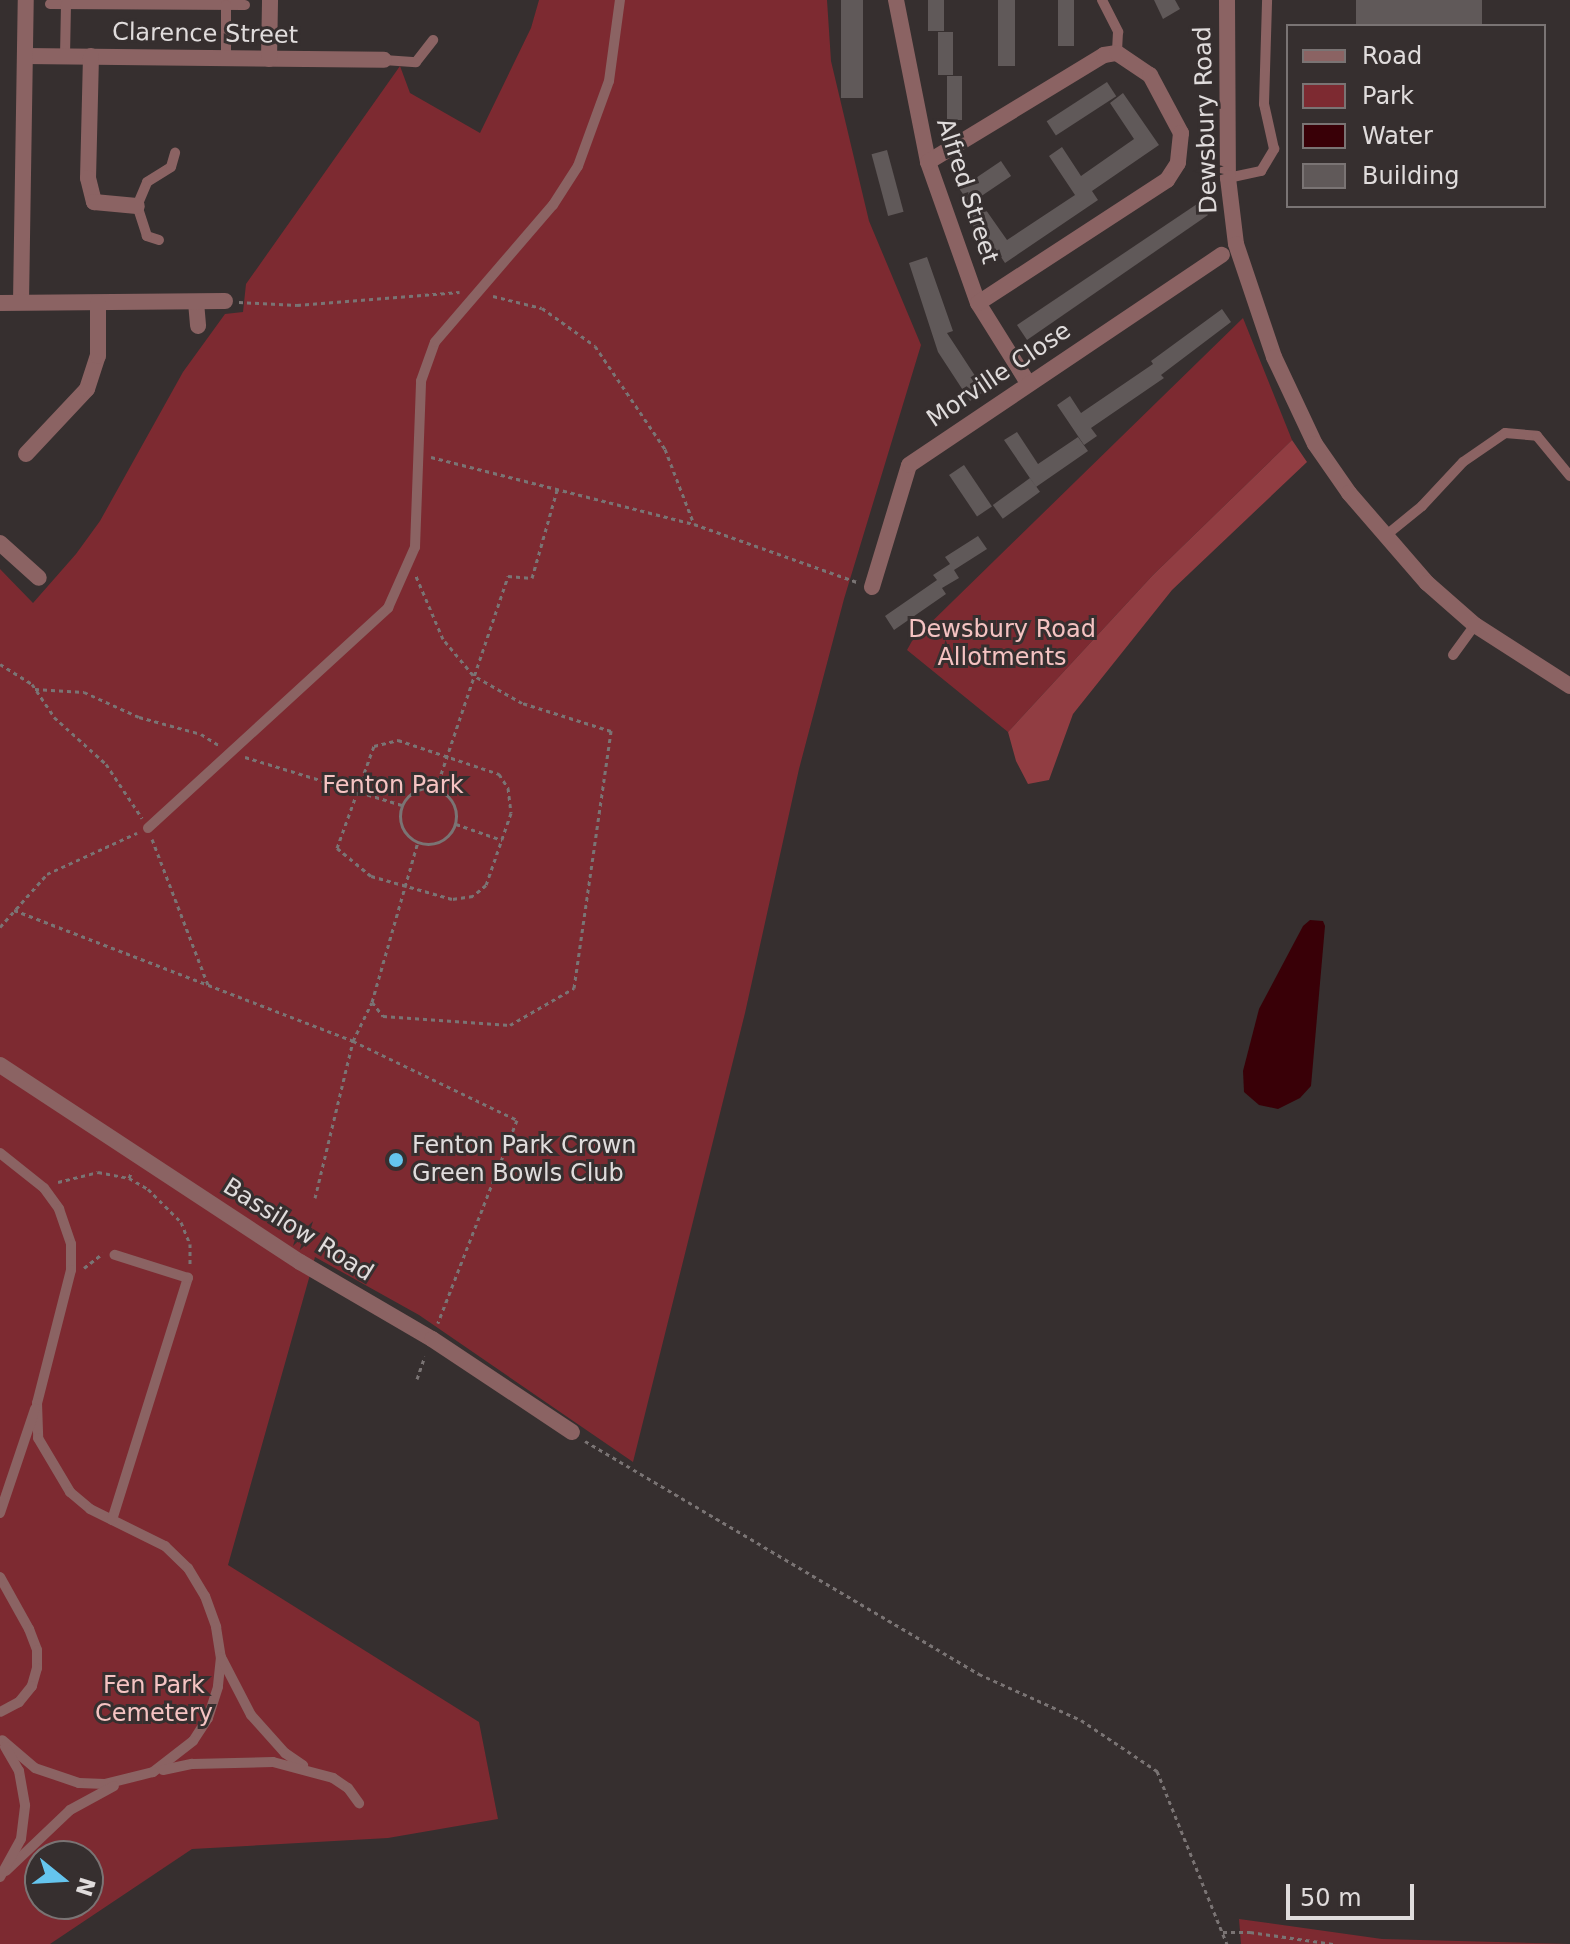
<!DOCTYPE html>
<style>
body{margin:0}
#map{position:relative;width:1570px;height:1944px;overflow:hidden;background:#362f2f;font-family:"DejaVu Sans",sans-serif}
div>[style]{position:absolute}
.green>*{inset:0;background:#7d2a31}
.forest>*{inset:0;background:#913d42}
.water>*{inset:0;background:#390007}
.building>*{inset:0;background:#605959;transform-origin:0 0}
.path>*{height:3px;margin-top:-1.5px;transform-origin:0;background:repeating-linear-gradient(90deg,#7a7474 0 4px,transparent 0 8px)}
.path>.ring{margin:-1.5px;padding:0;box-sizing:content-box;background:none;border:3px solid #7a7474;border-radius:50%}
.service>*{height:10px;margin:-5px;padding:0 5px;transform-origin:5px;border-radius:5px;background:#8b6363}
.minor>*{height:16px;margin:-8px;padding:0 8px;transform-origin:8px;border-radius:8px;background:#8b6363}
.dots>*{width:22px;height:22px;translate:-50% -50%;box-sizing:border-box;border:4px solid #362f2f;border-radius:50%}
span{translate:-50% -50%;white-space:nowrap;text-align:center;line-height:1.15;-webkit-text-stroke:6px #362f2f;paint-order:stroke}
.street-label{font-size:24px;color:#e0dcdc}
.park-label{font-size:24px;color:#f5c3c2}
.poi-label{font-size:24px;color:#e0dcdc}
.left{translate:0 -50%;text-align:left}
.legend{position:absolute;left:1286px;top:24px;width:260px;height:184px;box-sizing:border-box;background:#362f2f;border:2px solid #7a7474;margin:0;padding:10px 14px;list-style:none;font-size:24px;color:#e0dcdc}
.legend li{display:flex;align-items:center;gap:16px;height:40px}
.legend b{width:40px;border:2px solid #7a7474}
.north{position:absolute;left:24px;top:1840px;width:80px;height:80px;box-sizing:border-box;background:#362f2f;border:2px solid #7a7474;border-radius:50%;rotate:108deg;font-size:22px;font-weight:700;line-height:32px;text-align:center;color:#e0dcdc}
.north::after{content:'';display:block;margin:auto;width:28px;height:36px;background:#65c5ee;clip-path:polygon(50% 0,100% 100%,50% 72%,0 100%)}
.scale{position:absolute;left:1286px;top:1884px;width:128px;height:36px;box-sizing:border-box;border:4px solid #e0dcdc;border-top:0;padding-left:10px;font-size:24px;line-height:28px;white-space:nowrap;color:#e0dcdc;-webkit-text-stroke:6px #362f2f;paint-order:stroke}
</style>
<div id="map">
<div class="green">
<div style="clip-path:polygon(evenodd,539px 0,827px 0,831px 61px,869px 221px,921px 345px,844px 599px,799px 769px,745px 1013px,633px 1462px,419px 1315px,315px 1257px,228px 1565px,479px 1722px,498px 1819px,388px 1838px,192px 1849px,50px 1944px,0 1944px,0 569px,33px 603px,76px 554px,100px 521px,183px 372px,225px 314px,243px 312px,246px 284px,400px 66px,410px 93px,480px 133px,531px 28px,539px 0,40px 1856px,88px 1856px,88px 1904px,40px 1904px,40px 1856px)"></div>
<div style="clip-path:polygon(1243px 318px,1292px 440px,1153px 575px,1008px 732px,907px 650px,912px 641px)"></div>
<div style="clip-path:polygon(1239px 1919px,1382px 1939px,1570px 1944px,1241px 1944px)"></div>
</div>
<div class="forest">
<div style="clip-path:polygon(1292px 440px,1307px 462px,1172px 590px,1073px 714px,1049px 780px,1028px 784px,1016px 761px,1008px 732px,1153px 575px)"></div>
</div>
<div class="water">
<div style="clip-path:polygon(1310px 920px,1323px 921px,1325px 926px,1311px 1086px,1300px 1098px,1278px 1109px,1259px 1105px,1244px 1092px,1243px 1071px,1259px 1009px,1303px 926px)"></div>
</div>
<div class="building">
<div style="left:841px;top:0;width:22px;height:98px"></div>
<div style="left:928px;top:0;width:16px;height:31px"></div>
<div style="left:998px;top:0;width:17px;height:66px"></div>
<div style="left:1058px;top:0;width:16px;height:46px"></div>
<div style="clip-path:polygon(1154px 0,1175px 0,1180px 9px,1163px 19px)"></div>
<div style="left:1356px;top:0;width:126px;height:26px"></div>
<div style="left:938px;top:32px;width:15px;height:43px"></div>
<div style="left:947px;top:76px;width:15px;height:44px"></div>
<div style="left:1107px;top:82px;width:17px;height:72px;rotate:57deg"></div>
<div style="clip-path:polygon(1123px 93px,1159px 145px,1092px 191px,1098px 200px,1005px 263px,995px 248px,988px 253px,966px 213px,981px 203px,1007px 240px,1075px 195px,1049px 156px,1062px 147px,1081px 176px,1134px 139px,1110px 103px)"></div>
<div style="left:887px;top:150px;width:64px;height:16px;rotate:75deg"></div>
<div style="left:1001px;top:161px;width:18px;height:50px;rotate:56deg"></div>
<div style="clip-path:polygon(1200px 202px,1208px 215px,1027px 340px,1017px 325px)"></div>
<div style="clip-path:polygon(927px 257px,953px 331px,947px 333px,985px 391px,970px 401px,938px 352px,909px 263px)"></div>
<div style="clip-path:polygon(1222px 309px,1231px 322px,1161px 375px,1164px 378px,1091px 428px,1097px 436px,1084px 445px,1057px 405px,1070px 396px,1081px 413px,1153px 364px,1151px 361px)"></div>
<div style="clip-path:polygon(1017px 432px,1038px 464px,1078px 437px,1088px 451px,1036px 487px,1004px 440px)"></div>
<div style="left:964px;top:465px;width:50px;height:18px;rotate:56deg"></div>
<div style="left:1030px;top:478px;width:17px;height:46px;rotate:54deg"></div>
<div style="clip-path:polygon(978px 536px,987px 549px,954px 570px,959px 578px,942px 588px,946px 594px,894px 630px,885px 616px,937px 580px,933px 575px,950px 564px,945px 557px)"></div>
</div>
<div class="path">
<div style="left:493px;top:296px;width:50px;rotate:13.8deg"></div>
<div style="left:542px;top:308px;width:65px;rotate:35.6deg"></div>
<div style="left:595px;top:346px;width:125px;rotate:55.8deg"></div>
<div style="left:665px;top:449px;width:80px;rotate:68.9deg"></div>
<div style="left:239px;top:302px;width:58px;rotate:3deg"></div>
<div style="left:297px;top:305px;width:163px;rotate:-4.6deg"></div>
<div style="left:431px;top:457px;width:271px;rotate:14.3deg"></div>
<div style="left:694px;top:524px;width:173px;rotate:19.6deg"></div>
<div style="left:0;top:664px;width:38px;rotate:32deg"></div>
<div style="left:32px;top:684px;width:40px;rotate:56deg"></div>
<div style="left:54px;top:717px;width:70px;rotate:42.1deg"></div>
<div style="left:106px;top:764px;width:65px;rotate:56.3deg"></div>
<div style="left:35px;top:689px;width:49px;rotate:3.5deg"></div>
<div style="left:84px;top:692px;width:60px;rotate:24.4deg"></div>
<div style="left:139px;top:717px;width:64px;rotate:15.3deg"></div>
<div style="left:201px;top:734px;width:22px;rotate:32deg"></div>
<div style="left:398px;top:740px;width:107px;rotate:18.6deg"></div>
<div style="left:499px;top:774px;width:17px;rotate:57deg"></div>
<div style="left:508px;top:788px;width:25px;rotate:83deg"></div>
<div style="left:511px;top:813px;width:76px;rotate:109.1deg"></div>
<div style="left:486px;top:885px;width:17px;rotate:140deg"></div>
<div style="left:473px;top:896px;width:21px;rotate:172deg"></div>
<div style="left:452px;top:899px;width:84px;rotate:-164.1deg"></div>
<div style="left:371px;top:876px;width:44px;rotate:-140.5deg"></div>
<div style="left:337px;top:848px;width:109px;rotate:-70.1deg"></div>
<div style="left:374px;top:746px;width:25px;rotate:-14deg"></div>
<div style="left:245px;top:757px;width:164px;rotate:17deg"></div>
<div class="ring" style="left:400px;top:788px;width:53px;height:53px"></div>
<div style="left:436px;top:789px;width:225px;rotate:-71.3deg"></div>
<div style="left:508px;top:576px;width:24px;rotate:5deg"></div>
<div style="left:532px;top:578px;width:91px;rotate:-74.1deg"></div>
<div style="left:456px;top:824px;width:49px;rotate:19.2deg"></div>
<div style="left:152px;top:839px;width:156px;rotate:69deg"></div>
<div style="left:14px;top:910px;width:363px;rotate:21.1deg"></div>
<div style="left:353px;top:1041px;width:182px;rotate:25.7deg"></div>
<div style="left:517px;top:1120px;width:218px;rotate:111.3deg"></div>
<div style="left:0;top:927px;width:71px;rotate:-48.4deg"></div>
<div style="left:47px;top:874px;width:99px;rotate:-24.5deg"></div>
<div style="left:372px;top:1002px;width:18px;rotate:52deg"></div>
<div style="left:383px;top:1016px;width:127px;rotate:4.1deg"></div>
<div style="left:510px;top:1025px;width:74px;rotate:-30deg"></div>
<div style="left:574px;top:988px;width:260px;rotate:-81.8deg"></div>
<div style="left:611px;top:731px;width:93px;rotate:-162.5deg"></div>
<div style="left:522px;top:703px;width:56px;rotate:-150.3deg"></div>
<div style="left:473px;top:675px;width:47px;rotate:-129.8deg"></div>
<div style="left:443px;top:639px;width:69px;rotate:-113.2deg"></div>
<div style="left:129px;top:1178px;width:22px;rotate:30deg"></div>
<div style="left:148px;top:1189px;width:47px;rotate:45deg"></div>
<div style="left:181px;top:1222px;width:24px;rotate:68deg"></div>
<div style="left:190px;top:1244px;width:23px;rotate:90deg"></div>
<div style="left:58px;top:1182px;width:41px;rotate:-14deg"></div>
<div style="left:98px;top:1172px;width:32px;rotate:11deg"></div>
<div style="left:129px;top:1178px;width:8px;rotate:-67deg"></div>
<div style="left:315px;top:1198px;width:162px;rotate:-76.4deg"></div>
<div style="left:353px;top:1041px;width:43px;rotate:-64deg"></div>
<div style="left:372px;top:1002px;width:166px;rotate:-74deg"></div>
<div style="left:84px;top:1268px;width:24px;rotate:-38deg"></div>
<div style="left:417px;top:1379px;width:24px;rotate:-71deg"></div>
<div style="left:585px;top:1441px;width:458px;rotate:30.6deg"></div>
<div style="left:979px;top:1674px;width:112px;rotate:24.3deg"></div>
<div style="left:1081px;top:1720px;width:92px;rotate:33.9deg"></div>
<div style="left:1157px;top:1771px;width:187px;rotate:68deg"></div>
<div style="left:1223px;top:1932px;width:27px"></div>
<div style="left:1250px;top:1932px;width:84px;rotate:8.2deg"></div>
</div>
<div class="service">
<div style="left:1102px;top:0;width:36px;rotate:63deg"></div>
<div style="left:1118px;top:32px;width:21px;rotate:93deg"></div>
<div style="left:50px;top:4px;width:195px;rotate:0.3deg"></div>
<div style="left:65px;top:56px;width:52px;rotate:-88.9deg"></div>
<div style="left:226px;top:58px;width:53px;rotate:-90deg"></div>
<div style="left:384px;top:60px;width:32px;rotate:4deg"></div>
<div style="left:416px;top:62px;width:28px;rotate:-52deg"></div>
<div style="left:1228px;top:178px;width:34px;rotate:-12deg"></div>
<div style="left:1261px;top:171px;width:26px;rotate:-59deg"></div>
<div style="left:1274px;top:149px;width:46px;rotate:-102.5deg"></div>
<div style="left:1264px;top:104px;width:104px;rotate:-88.3deg"></div>
<div style="left:159px;top:240px;width:13px;rotate:-162deg"></div>
<div style="left:147px;top:236px;width:32px;rotate:-108deg"></div>
<div style="left:137px;top:206px;width:26px;rotate:-67deg"></div>
<div style="left:147px;top:182px;width:28px;rotate:-32deg"></div>
<div style="left:171px;top:167px;width:15px;rotate:-74deg"></div>
<div style="left:1384px;top:537px;width:49px;rotate:-39.2deg"></div>
<div style="left:1422px;top:506px;width:60px;rotate:-47deg"></div>
<div style="left:1463px;top:462px;width:51px;rotate:-34.6deg"></div>
<div style="left:1505px;top:433px;width:32px;rotate:5deg"></div>
<div style="left:1537px;top:436px;width:52px;rotate:50.5deg"></div>
<div style="left:1453px;top:655px;width:37px;rotate:-54deg"></div>
<div style="left:148px;top:828px;width:326px;rotate:-42.5deg"></div>
<div style="left:388px;top:608px;width:67px;rotate:-66.1deg"></div>
<div style="left:415px;top:547px;width:166px;rotate:-87.9deg"></div>
<div style="left:421px;top:381px;width:41px;rotate:-70.3deg"></div>
<div style="left:435px;top:342px;width:181px;rotate:-49.3deg"></div>
<div style="left:553px;top:205px;width:46px;rotate:-57.3deg"></div>
<div style="left:578px;top:166px;width:90px;rotate:-70deg"></div>
<div style="left:609px;top:81px;width:82px;rotate:-82.3deg"></div>
<div style="left:0;top:1153px;width:56px;rotate:38.5deg"></div>
<div style="left:44px;top:1188px;width:26px;rotate:54deg"></div>
<div style="left:59px;top:1209px;width:37px;rotate:71deg"></div>
<div style="left:71px;top:1244px;width:26px;rotate:90deg"></div>
<div style="left:71px;top:1270px;width:137px;rotate:104.3deg"></div>
<div style="left:37px;top:1403px;width:35px;rotate:88deg"></div>
<div style="left:38px;top:1438px;width:63px;rotate:59.3deg"></div>
<div style="left:70px;top:1492px;width:26px;rotate:40deg"></div>
<div style="left:90px;top:1509px;width:84px;rotate:26.3deg"></div>
<div style="left:165px;top:1546px;width:32px;rotate:44deg"></div>
<div style="left:188px;top:1568px;width:33px;rotate:59deg"></div>
<div style="left:205px;top:1596px;width:33px;rotate:70deg"></div>
<div style="left:216px;top:1627px;width:30px;rotate:81deg"></div>
<div style="left:221px;top:1657px;width:30px;rotate:96deg"></div>
<div style="left:218px;top:1687px;width:33px;rotate:108deg"></div>
<div style="left:208px;top:1718px;width:27px;rotate:123deg"></div>
<div style="left:193px;top:1741px;width:51px;rotate:142.2deg"></div>
<div style="left:153px;top:1772px;width:49px;rotate:166deg"></div>
<div style="left:105px;top:1784px;width:26px;rotate:-178deg"></div>
<div style="left:79px;top:1783px;width:46px;rotate:-161.2deg"></div>
<div style="left:35px;top:1768px;width:43px;rotate:-139.7deg"></div>
<div style="left:0;top:1513px;width:110px;rotate:-71.4deg"></div>
<div style="left:112px;top:1520px;width:254px;rotate:-72.6deg"></div>
<div style="left:188px;top:1278px;width:77px;rotate:-162.5deg"></div>
<div style="left:0;top:1577px;width:60px;rotate:60.9deg"></div>
<div style="left:29px;top:1629px;width:22px;rotate:69deg"></div>
<div style="left:37px;top:1650px;width:18px;rotate:90deg"></div>
<div style="left:37px;top:1668px;width:19px;rotate:106deg"></div>
<div style="left:32px;top:1686px;width:21px;rotate:129deg"></div>
<div style="left:19px;top:1702px;width:21px;rotate:152deg"></div>
<div style="left:222px;top:1659px;width:63px;rotate:62.6deg"></div>
<div style="left:251px;top:1715px;width:51px;rotate:48.2deg"></div>
<div style="left:285px;top:1753px;width:22px;rotate:34deg"></div>
<div style="left:163px;top:1770px;width:30px;rotate:-12deg"></div>
<div style="left:192px;top:1764px;width:81px;rotate:-1.4deg"></div>
<div style="left:273px;top:1762px;width:62px;rotate:14.9deg"></div>
<div style="left:333px;top:1778px;width:18px;rotate:34deg"></div>
<div style="left:348px;top:1788px;width:19px;rotate:54deg"></div>
<div style="left:6px;top:1871px;width:88px;rotate:-43.6deg"></div>
<div style="left:70px;top:1810px;width:50px;rotate:-28.6deg"></div>
<div style="left:0;top:1877px;width:43px;rotate:-61.1deg"></div>
<div style="left:21px;top:1839px;width:34px;rotate:-83deg"></div>
<div style="left:25px;top:1805px;width:35px;rotate:-100deg"></div>
<div style="left:19px;top:1771px;width:28px;rotate:-120deg"></div>
</div>
<div class="minor">
<div style="left:896px;top:0;width:165px;rotate:78.8deg"></div>
<div style="left:928px;top:162px;width:150px;rotate:70.5deg"></div>
<div style="left:978px;top:303px;width:94px;rotate:58deg"></div>
<div style="left:1227px;top:0;width:178px;rotate:89.7deg"></div>
<div style="left:1228px;top:178px;width:66px;rotate:83.1deg"></div>
<div style="left:1236px;top:244px;width:119px;rotate:71.4deg"></div>
<div style="left:1274px;top:357px;width:96px;rotate:64.8deg"></div>
<div style="left:1315px;top:444px;width:60px;rotate:55.2deg"></div>
<div style="left:1349px;top:493px;width:119px;rotate:49.1deg"></div>
<div style="left:1427px;top:583px;width:64px;rotate:41.2deg"></div>
<div style="left:1475px;top:625px;width:113px;rotate:32.7deg"></div>
<div style="left:25px;top:56px;width:359px;rotate:0.6deg"></div>
<div style="left:91px;top:56px;width:122px;rotate:91.4deg"></div>
<div style="left:88px;top:178px;width:25px;rotate:76deg"></div>
<div style="left:94px;top:202px;width:43px;rotate:5.3deg"></div>
<div style="left:269px;top:59px;width:59px;rotate:-89deg"></div>
<div style="left:928px;top:162px;width:206px;rotate:-31.3deg"></div>
<div style="left:1104px;top:55px;width:13px;rotate:-9deg"></div>
<div style="left:1117px;top:53px;width:40px;rotate:34deg"></div>
<div style="left:1150px;top:75px;width:66px;rotate:61.9deg"></div>
<div style="left:1181px;top:133px;width:30px;rotate:96deg"></div>
<div style="left:1178px;top:163px;width:20px;rotate:123deg"></div>
<div style="left:1167px;top:180px;width:225px;rotate:146.9deg"></div>
<div style="left:21px;top:302px;width:302px;rotate:-89.1deg"></div>
<div style="left:196px;top:302px;width:24px;rotate:85deg"></div>
<div style="left:0;top:303px;width:225px;rotate:-0.5deg"></div>
<div style="left:26px;top:454px;width:89px;rotate:-46.8deg"></div>
<div style="left:87px;top:389px;width:35px;rotate:-72deg"></div>
<div style="left:98px;top:356px;width:53px;rotate:-90deg"></div>
<div style="left:0;top:543px;width:52px;rotate:41.9deg"></div>
<div style="left:872px;top:587px;width:127px;rotate:-73.1deg"></div>
<div style="left:909px;top:465px;width:377px;rotate:-33.9deg"></div>
<div style="left:0;top:1065px;width:359px;rotate:33.3deg"></div>
<div style="left:300px;top:1262px;width:153px;rotate:30.3deg"></div>
<div style="left:432px;top:1339px;width:168px;rotate:33.6deg"></div>
</div>
<div class="dots">
<div style="left:396px;top:1160px;background:#65c5ee"></div>
</div>
<div class="street-label">
<span style="left:205px;top:34px;rotate:1deg">Clarence Street</span>
<span style="left:1206px;top:120px;rotate:-92deg">Dewsbury Road</span>
<span style="left:967px;top:191px;rotate:72deg">Alfred Street</span>
<span style="left:999px;top:375px;rotate:-34deg">Morville Close</span>
<span style="left:298px;top:1230px;rotate:32deg">Bassilow Road</span>
</div>
<div class="park-label">
<span style="left:1002px;top:644px">Dewsbury Road<br>Allotments</span>
<span style="left:393px;top:786px">Fenton Park</span>
<span style="left:154px;top:1700px">Fen Park<br>Cemetery</span>
</div>
<div class="poi-label">
<span class="left" style="left:412px;top:1160px">Fenton Park Crown<br>Green Bowls Club</span>
</div>
<ul class="legend">
<li><b style="height:10px;background:#8b6363"></b>Road</li>
<li><b style="height:22px;background:#7d2a31"></b>Park</li>
<li><b style="height:22px;background:#390007"></b>Water</li>
<li><b style="height:22px;background:#605959"></b>Building</li>
</ul>
<div class="north">N</div>
<div class="scale">50 m</div>
</div>
